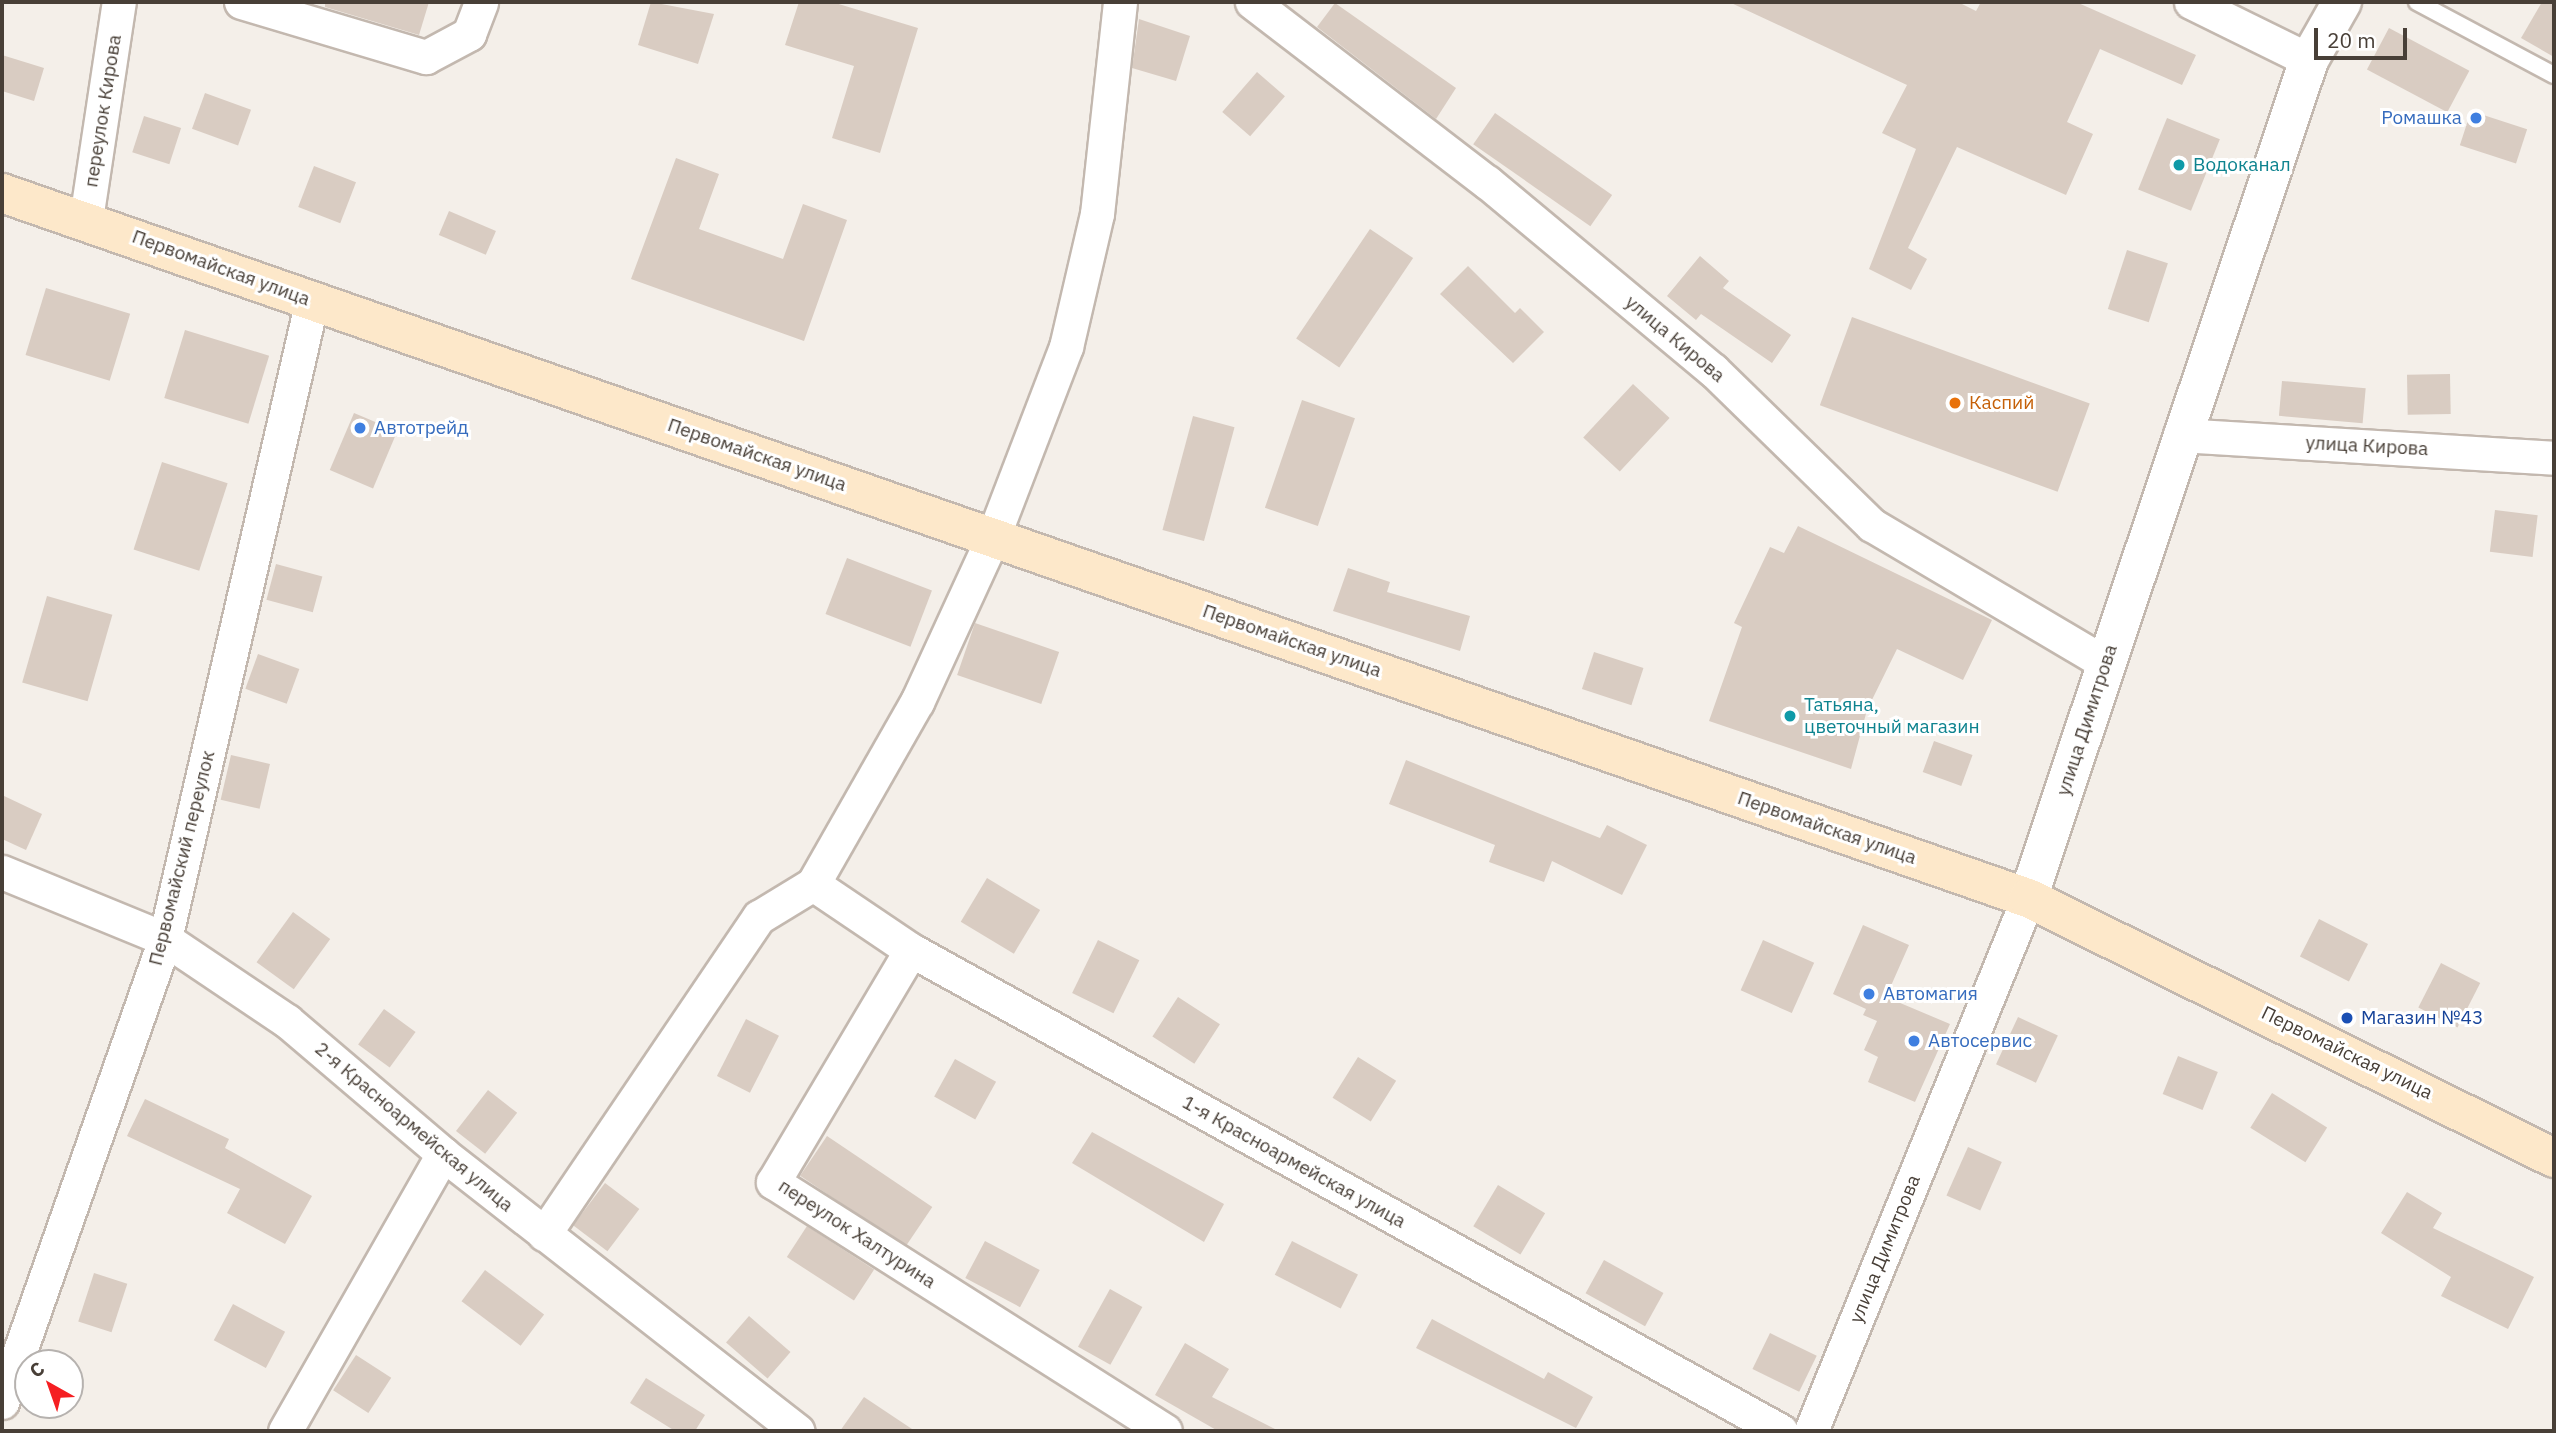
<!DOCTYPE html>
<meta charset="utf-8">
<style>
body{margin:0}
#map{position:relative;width:2556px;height:1433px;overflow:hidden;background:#f4efe9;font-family:"IBM Plex Sans",sans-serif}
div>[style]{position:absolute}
.building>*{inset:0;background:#d9ccc2;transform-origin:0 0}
.roads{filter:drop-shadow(2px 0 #c3b8af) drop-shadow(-2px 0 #c3b8af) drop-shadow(0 2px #c3b8af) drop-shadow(0 -2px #c3b8af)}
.service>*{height:16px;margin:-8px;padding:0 8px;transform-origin:8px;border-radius:8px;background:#fff}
.minor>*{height:33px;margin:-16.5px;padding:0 16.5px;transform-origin:16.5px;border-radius:16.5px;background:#fff}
.tertiary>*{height:38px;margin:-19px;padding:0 19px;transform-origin:19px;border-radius:19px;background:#fff}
.secondary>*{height:38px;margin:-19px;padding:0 19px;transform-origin:19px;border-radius:19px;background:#fde8ca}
.dots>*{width:19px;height:19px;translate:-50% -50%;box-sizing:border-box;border:4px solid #fff;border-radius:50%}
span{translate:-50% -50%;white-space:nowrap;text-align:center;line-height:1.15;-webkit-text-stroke:6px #fff;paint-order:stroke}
.street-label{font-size:19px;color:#483f37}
.shop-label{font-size:19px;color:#366cbe}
.right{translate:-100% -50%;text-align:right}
.left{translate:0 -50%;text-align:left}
.culture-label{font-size:19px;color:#0d838f}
.food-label{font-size:19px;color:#c56008}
.transit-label{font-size:19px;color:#164399}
.frame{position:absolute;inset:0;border:4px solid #483f37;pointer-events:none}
.north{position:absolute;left:14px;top:1349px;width:70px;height:70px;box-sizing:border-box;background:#fff;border:2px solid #b6b2af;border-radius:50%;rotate:320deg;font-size:19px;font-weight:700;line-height:28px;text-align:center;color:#483f37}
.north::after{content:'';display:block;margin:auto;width:24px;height:32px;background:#f51f22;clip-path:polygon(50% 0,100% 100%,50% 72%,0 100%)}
.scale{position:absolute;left:2314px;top:28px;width:93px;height:32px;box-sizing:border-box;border:4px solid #483f37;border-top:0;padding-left:9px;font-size:21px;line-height:24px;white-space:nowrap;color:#483f37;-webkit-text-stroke:5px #fff;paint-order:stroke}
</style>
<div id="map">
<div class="building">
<div style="clip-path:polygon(325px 2px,429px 2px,419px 35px,325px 7px)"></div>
<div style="clip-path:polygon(651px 2px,714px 14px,698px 64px,638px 45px)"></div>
<div style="clip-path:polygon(799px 2px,832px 2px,918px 28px,880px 153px,832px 138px,854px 66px,785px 45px)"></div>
<div style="clip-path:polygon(1729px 2px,1958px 2px,1976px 11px,1981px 2px,2076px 2px,2196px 55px,2182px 85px,2100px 49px,2067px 122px,2093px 134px,2066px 195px,1957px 147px,1908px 248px,1927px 259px,1911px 290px,1869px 269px,1916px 149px,1882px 133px,1907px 85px)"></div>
<div style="clip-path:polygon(2542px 2px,2554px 2px,2554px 57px,2521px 38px)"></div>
<div style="clip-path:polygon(1335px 3px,1456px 88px,1436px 119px,1317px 27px)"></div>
<div style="clip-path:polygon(1139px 19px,1190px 36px,1176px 81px,1132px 68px)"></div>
<div style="left:2389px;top:28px;width:91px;height:47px;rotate:28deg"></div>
<div style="clip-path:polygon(2px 55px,44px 68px,34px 101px,2px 91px)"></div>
<div style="left:1257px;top:72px;width:37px;height:53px;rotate:41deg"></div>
<div style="left:205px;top:93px;width:49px;height:38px;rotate:20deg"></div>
<div style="left:2471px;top:111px;width:59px;height:36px;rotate:18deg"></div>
<div style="left:1495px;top:113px;width:143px;height:38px;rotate:35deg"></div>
<div style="left:144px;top:116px;width:39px;height:38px;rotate:18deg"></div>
<div style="left:2167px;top:118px;width:57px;height:77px;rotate:22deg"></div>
<div style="clip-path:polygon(676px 158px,719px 174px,699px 229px,783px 259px,803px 204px,847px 220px,804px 341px,631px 279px)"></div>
<div style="left:314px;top:166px;width:45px;height:44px;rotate:21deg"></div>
<div style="left:449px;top:211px;width:51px;height:26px;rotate:23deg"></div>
<div style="left:1370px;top:229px;width:52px;height:132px;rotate:34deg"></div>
<div style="left:2127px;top:250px;width:43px;height:62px;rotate:18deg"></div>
<div style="clip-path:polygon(1700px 256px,1729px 281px,1723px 288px,1791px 335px,1772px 363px,1701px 314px,1696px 320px,1667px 296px)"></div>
<div style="clip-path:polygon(1468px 266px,1515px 313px,1520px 308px,1544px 332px,1513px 363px,1440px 294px)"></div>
<div style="left:46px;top:288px;width:88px;height:70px;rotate:17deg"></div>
<div style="left:1852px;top:317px;width:253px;height:94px;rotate:20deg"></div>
<div style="left:185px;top:330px;width:88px;height:71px;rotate:17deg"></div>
<div style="left:2450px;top:374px;width:40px;height:43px;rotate:89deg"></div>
<div style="left:2282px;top:381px;width:84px;height:35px;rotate:5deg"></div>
<div style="left:1633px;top:384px;width:50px;height:73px;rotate:43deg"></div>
<div style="left:1302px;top:400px;width:56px;height:114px;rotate:19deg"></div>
<div style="left:354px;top:413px;width:47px;height:62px;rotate:23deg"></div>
<div style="left:1193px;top:416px;width:43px;height:118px;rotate:15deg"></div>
<div style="left:162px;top:462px;width:69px;height:92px;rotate:18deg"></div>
<div style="left:2495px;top:510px;width:43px;height:42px;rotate:7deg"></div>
<div style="clip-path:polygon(1798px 526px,1992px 620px,1963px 680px,1897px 649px,1867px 710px,1851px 769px,1709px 721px,1742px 627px,1734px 623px,1770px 547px,1784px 553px)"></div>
<div style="left:847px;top:558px;width:91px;height:60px;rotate:21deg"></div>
<div style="left:276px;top:564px;width:48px;height:37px;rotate:15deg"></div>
<div style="clip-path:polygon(1348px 568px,1390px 582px,1387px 592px,1470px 616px,1460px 651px,1333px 611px)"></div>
<div style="left:47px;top:596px;width:68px;height:90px;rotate:16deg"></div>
<div style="left:975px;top:623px;width:89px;height:55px;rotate:19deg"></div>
<div style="left:1594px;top:652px;width:52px;height:39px;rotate:18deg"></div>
<div style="left:258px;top:654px;width:44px;height:37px;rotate:20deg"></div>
<div style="left:1934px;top:741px;width:41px;height:33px;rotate:20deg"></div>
<div style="left:231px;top:755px;width:40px;height:46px;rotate:13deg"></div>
<div style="clip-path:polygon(1406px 760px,1600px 838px,1607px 825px,1647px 845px,1622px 895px,1552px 861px,1544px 882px,1489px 862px,1495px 845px,1389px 804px)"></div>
<div style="clip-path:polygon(2px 795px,42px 814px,26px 850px,2px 839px)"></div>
<div style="left:987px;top:878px;width:62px;height:51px;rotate:31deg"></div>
<div style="left:293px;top:912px;width:46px;height:62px;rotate:36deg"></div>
<div style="left:2319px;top:919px;width:55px;height:42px;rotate:27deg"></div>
<div style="clip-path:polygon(1863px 925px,1909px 945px,1886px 997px,1950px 1024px,1915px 1102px,1868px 1082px,1878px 1057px,1864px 1050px,1877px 1021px,1863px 1015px,1866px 1009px,1833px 994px)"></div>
<div style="left:1098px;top:940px;width:46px;height:59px;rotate:26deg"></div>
<div style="left:1763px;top:940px;width:56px;height:55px;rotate:24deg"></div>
<div style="left:2441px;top:963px;width:44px;height:50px;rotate:27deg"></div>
<div style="left:1178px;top:997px;width:50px;height:47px;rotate:33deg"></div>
<div style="left:384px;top:1009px;width:39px;height:44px;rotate:36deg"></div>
<div style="left:2018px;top:1017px;width:44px;height:52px;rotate:25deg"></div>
<div style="left:746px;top:1019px;width:37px;height:64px;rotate:27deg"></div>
<div style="left:2178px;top:1056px;width:43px;height:41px;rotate:22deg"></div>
<div style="left:1358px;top:1057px;width:45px;height:48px;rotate:32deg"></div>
<div style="left:955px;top:1059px;width:47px;height:43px;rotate:29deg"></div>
<div style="left:488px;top:1090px;width:37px;height:52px;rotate:38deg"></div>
<div style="left:2272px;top:1093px;width:65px;height:41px;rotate:32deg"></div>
<div style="clip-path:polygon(145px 1099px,229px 1139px,225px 1148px,312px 1196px,285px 1244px,227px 1213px,240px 1189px,127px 1136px)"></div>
<div style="clip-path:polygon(1092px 1132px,1224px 1204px,1204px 1242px,1072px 1163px)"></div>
<div style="left:827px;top:1136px;width:127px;height:48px;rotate:34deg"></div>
<div style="left:1968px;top:1147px;width:37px;height:53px;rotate:24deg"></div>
<div style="left:605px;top:1183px;width:43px;height:53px;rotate:37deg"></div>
<div style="left:1498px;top:1185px;width:55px;height:48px;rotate:31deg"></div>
<div style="clip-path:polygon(2407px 1192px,2442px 1213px,2433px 1228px,2534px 1277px,2508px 1329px,2441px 1296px,2451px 1277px,2381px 1233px)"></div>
<div style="left:807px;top:1226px;width:80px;height:37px;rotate:33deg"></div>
<div style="left:985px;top:1241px;width:62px;height:42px;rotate:28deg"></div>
<div style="left:1292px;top:1241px;width:74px;height:38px;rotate:27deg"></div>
<div style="left:1604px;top:1260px;width:68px;height:38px;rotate:29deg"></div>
<div style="left:485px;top:1270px;width:74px;height:39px;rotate:37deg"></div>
<div style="left:94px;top:1273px;width:35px;height:51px;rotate:18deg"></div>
<div style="left:1110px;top:1289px;width:37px;height:66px;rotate:29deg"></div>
<div style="left:233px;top:1304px;width:59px;height:41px;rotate:28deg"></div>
<div style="left:749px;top:1316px;width:55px;height:35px;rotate:41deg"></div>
<div style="clip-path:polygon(1432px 1319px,1544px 1379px,1548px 1372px,1593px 1397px,1576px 1428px,1416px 1348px)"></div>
<div style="left:1770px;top:1333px;width:52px;height:40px;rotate:26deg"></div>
<div style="clip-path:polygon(1185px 1343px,1229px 1369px,1212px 1397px,1279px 1431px,1218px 1431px,1155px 1395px)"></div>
<div style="left:356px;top:1355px;width:42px;height:42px;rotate:33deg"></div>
<div style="clip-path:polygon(646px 1378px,705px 1415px,695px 1431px,675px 1431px,630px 1403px)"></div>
<div style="clip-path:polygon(864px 1397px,915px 1431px,840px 1431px)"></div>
</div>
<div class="roads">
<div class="service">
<div style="left:2417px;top:2px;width:155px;rotate:28.1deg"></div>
</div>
<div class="minor">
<div style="left:241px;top:2px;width:193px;rotate:16.6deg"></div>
<div style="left:426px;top:57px;width:49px;rotate:-28.1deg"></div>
<div style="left:469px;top:34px;width:34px;rotate:-69deg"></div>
<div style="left:1252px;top:2px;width:296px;rotate:37.5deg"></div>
<div style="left:1487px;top:182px;width:294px;rotate:39.8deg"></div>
<div style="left:1713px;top:370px;width:222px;rotate:44.3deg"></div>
<div style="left:1872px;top:525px;width:271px;rotate:30.6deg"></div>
<div style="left:2191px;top:2px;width:131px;rotate:26.2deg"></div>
<div style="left:86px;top:219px;width:219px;rotate:-81.4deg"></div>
<div style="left:2180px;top:435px;width:375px;rotate:3.5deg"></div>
<div style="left:2px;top:872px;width:176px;rotate:22.3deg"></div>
<div style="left:165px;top:939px;width:147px;rotate:33.9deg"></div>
<div style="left:287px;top:1021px;width:205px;rotate:40.4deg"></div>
<div style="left:443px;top:1154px;width:450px;rotate:38deg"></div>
<div style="left:813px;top:884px;width:118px;rotate:34deg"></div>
<div style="left:911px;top:950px;width:994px;rotate:28.94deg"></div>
<div style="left:911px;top:950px;width:270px;rotate:120.7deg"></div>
<div style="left:773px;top:1182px;width:464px;rotate:32.4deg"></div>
<div style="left:544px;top:1234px;width:383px;rotate:-55.9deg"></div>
<div style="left:759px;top:917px;width:63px;rotate:-31.4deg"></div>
<div style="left:813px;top:884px;width:210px;rotate:-60.3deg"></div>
<div style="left:917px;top:702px;width:182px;rotate:-65.3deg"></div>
<div style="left:993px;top:537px;width:204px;rotate:-69deg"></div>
<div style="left:1066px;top:347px;width:137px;rotate:-76.9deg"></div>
<div style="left:1097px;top:214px;width:213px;rotate:-83.8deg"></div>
<div style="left:2px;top:1402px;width:491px;rotate:-70.6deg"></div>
<div style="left:165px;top:939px;width:656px;rotate:-77.04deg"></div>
<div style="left:285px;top:1431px;width:319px;rotate:-60.3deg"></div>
<div style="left:1811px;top:1431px;width:575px;rotate:-67.85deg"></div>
</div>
<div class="tertiary">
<div style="left:2028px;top:898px;width:884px;rotate:-71.46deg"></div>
<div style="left:2309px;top:60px;width:67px;rotate:-60.4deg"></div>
</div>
<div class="secondary">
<div style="left:2px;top:193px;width:2145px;rotate:19.19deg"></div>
<div style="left:2028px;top:898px;width:587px;rotate:26.3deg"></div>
</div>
</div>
<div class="dots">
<div style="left:2476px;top:118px;background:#3f7fe0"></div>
<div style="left:2179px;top:165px;background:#0f9aa8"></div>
<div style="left:1955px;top:403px;background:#e8710a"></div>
<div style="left:360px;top:428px;background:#3f7fe0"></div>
<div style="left:1790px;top:716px;background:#0f9aa8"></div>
<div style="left:1869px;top:994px;background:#3f7fe0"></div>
<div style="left:2347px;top:1018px;background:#1a4fb4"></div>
<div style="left:1914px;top:1041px;background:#3f7fe0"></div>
</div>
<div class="street-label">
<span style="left:103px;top:111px;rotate:-81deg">переулок Кирова</span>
<span style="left:221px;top:268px;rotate:20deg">Первомайская улица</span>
<span style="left:1675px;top:339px;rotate:40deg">улица Кирова</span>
<span style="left:2367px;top:446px;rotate:3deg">улица Кирова</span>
<span style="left:757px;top:455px;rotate:19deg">Первомайская улица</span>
<span style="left:1292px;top:641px;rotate:19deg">Первомайская улица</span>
<span style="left:2087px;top:720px;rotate:-72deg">улица Димитрова</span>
<span style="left:1827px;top:828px;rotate:19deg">Первомайская улица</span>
<span style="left:182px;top:858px;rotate:-76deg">Первомайский переулок</span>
<span style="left:2347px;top:1053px;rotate:26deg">Первомайская улица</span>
<span style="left:414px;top:1127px;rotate:40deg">2-я Красноармейская улица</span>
<span style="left:1294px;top:1162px;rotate:29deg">1-я Красноармейская улица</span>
<span style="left:857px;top:1234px;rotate:33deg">переулок Халтурина</span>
<span style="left:1885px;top:1249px;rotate:-68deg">улица Димитрова</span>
</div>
<div class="shop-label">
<span class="right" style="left:2462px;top:118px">Ромашка</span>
<span class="left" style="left:374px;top:428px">Автотрейд</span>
<span class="left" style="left:1883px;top:994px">Автомагия</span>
<span class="left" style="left:1928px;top:1041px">Автосервис</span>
</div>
<div class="culture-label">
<span class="left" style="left:2193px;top:165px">Водоканал</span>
<span class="left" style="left:1804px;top:716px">Татьяна,<br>цветочный магазин</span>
</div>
<div class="food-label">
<span class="left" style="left:1969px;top:403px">Каспий</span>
</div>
<div class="transit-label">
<span class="left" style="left:2361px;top:1018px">Магазин №43</span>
</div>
<div class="frame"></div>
<div class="north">С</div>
<div class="scale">20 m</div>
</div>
